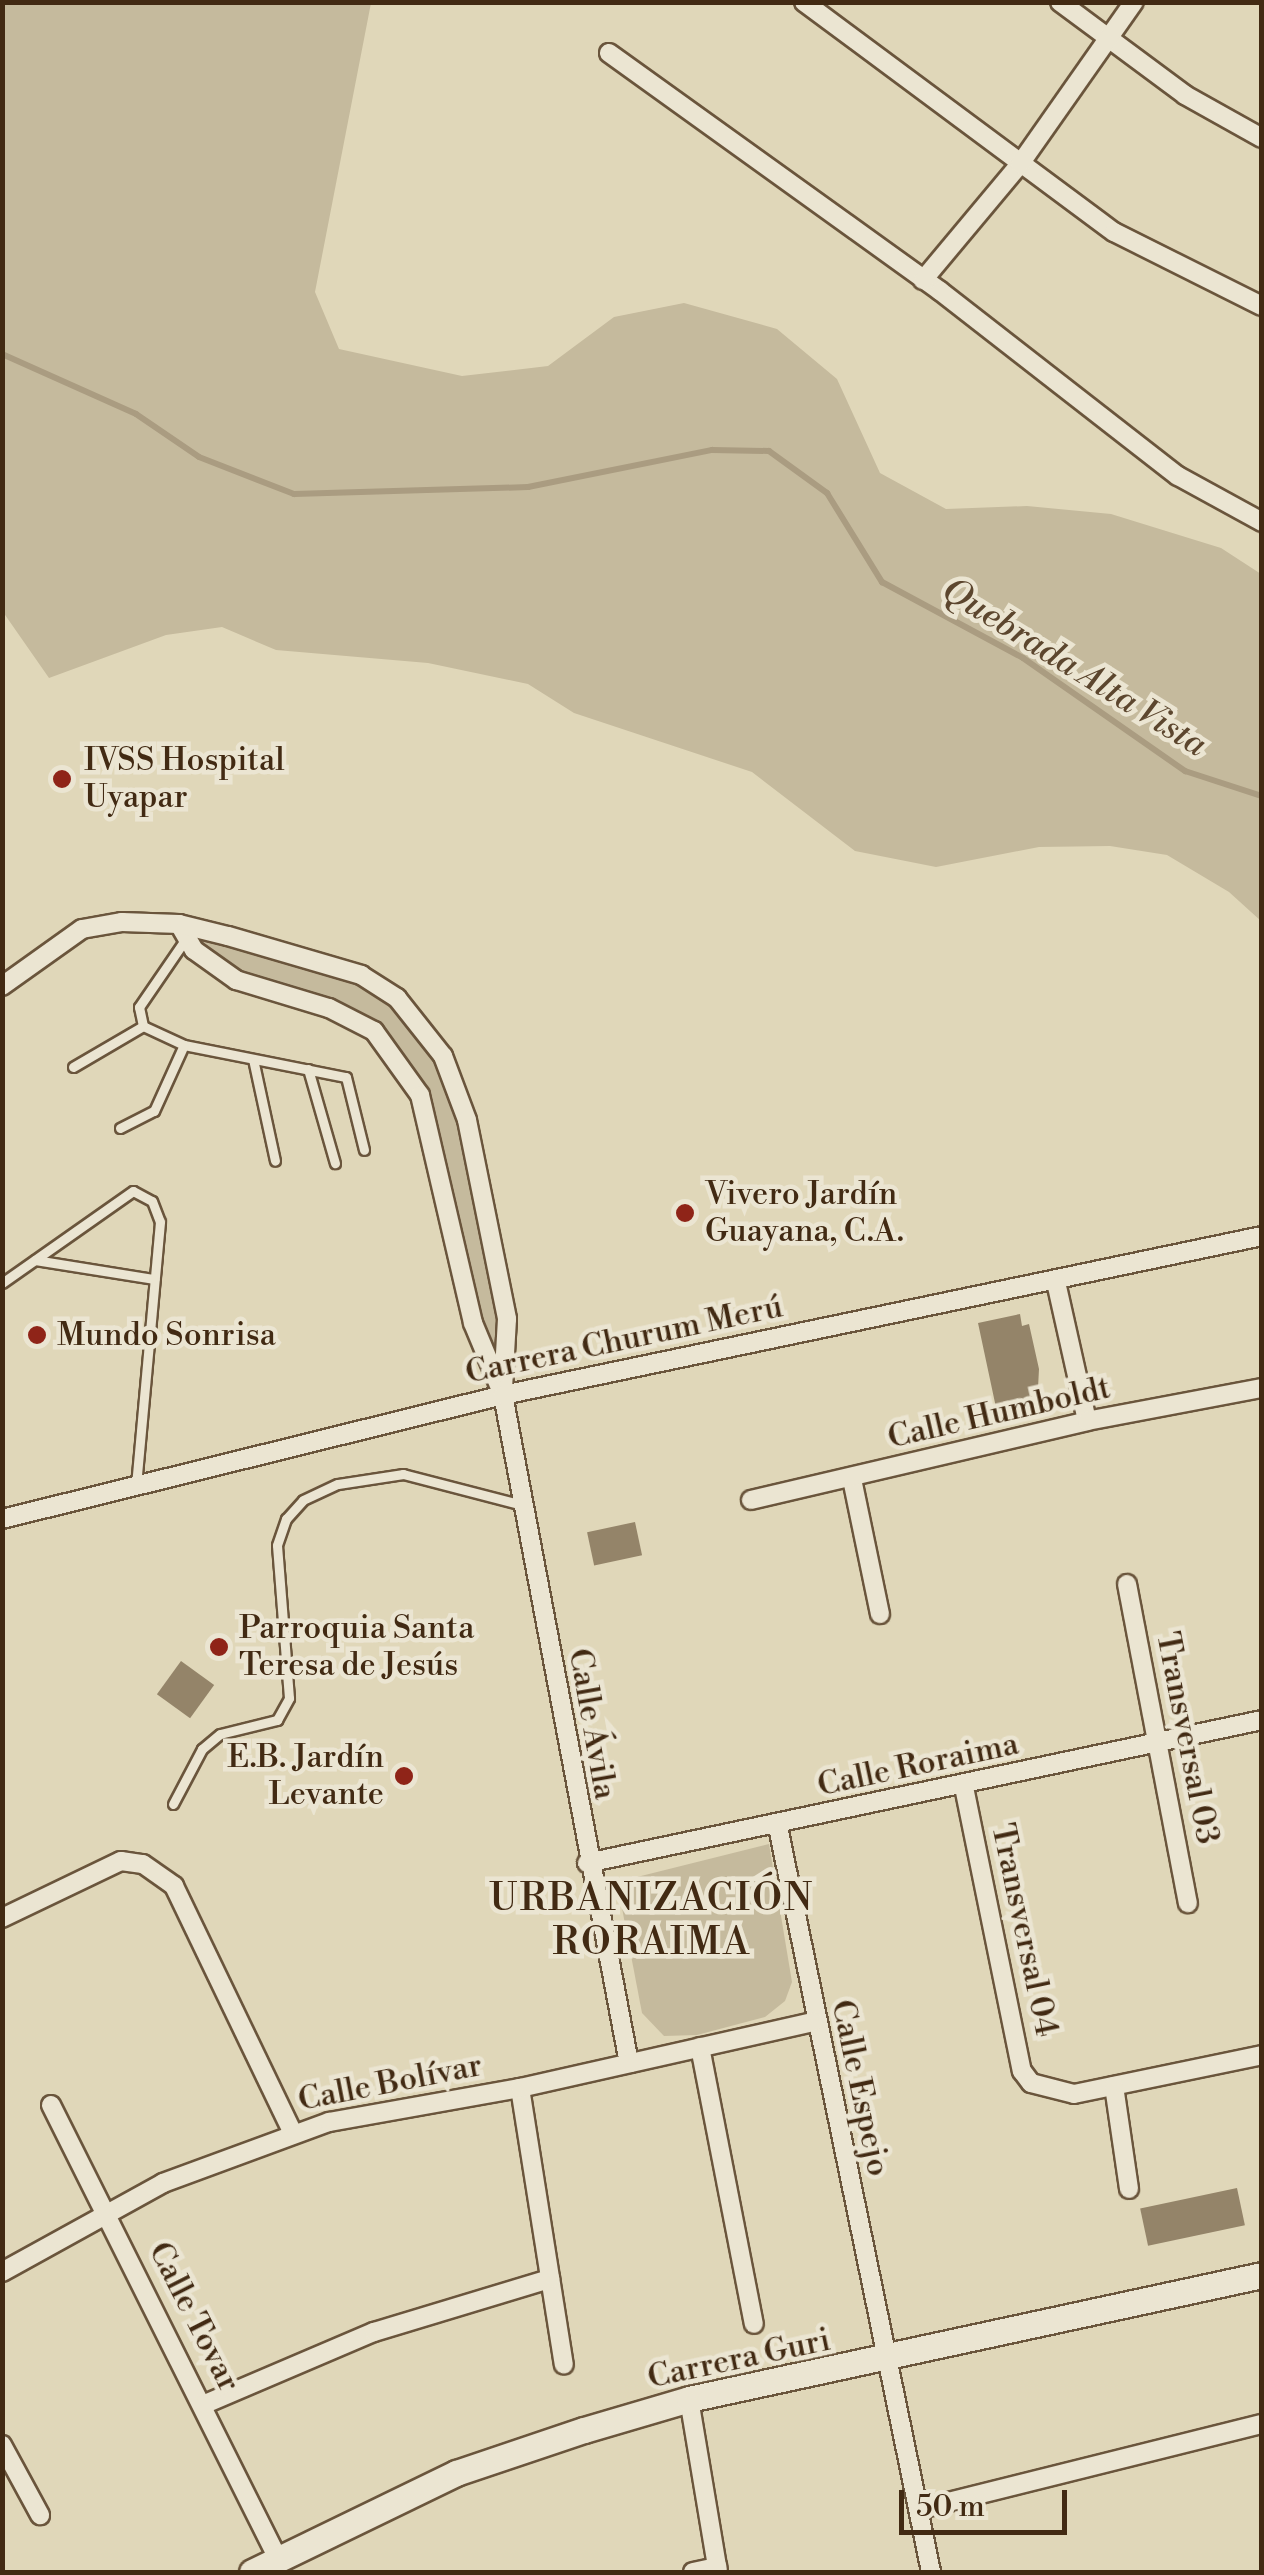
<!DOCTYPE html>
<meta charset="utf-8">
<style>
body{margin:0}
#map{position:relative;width:1264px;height:2575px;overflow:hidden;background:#e0d7b9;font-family:"Libre Bodoni",serif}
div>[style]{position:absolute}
.green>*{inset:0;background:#c5ba9d}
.stream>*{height:6px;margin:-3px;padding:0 3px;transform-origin:3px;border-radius:3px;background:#aa9c81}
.building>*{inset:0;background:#948469;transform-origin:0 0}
.roads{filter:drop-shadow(2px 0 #6a553c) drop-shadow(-2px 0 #6a553c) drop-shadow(0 2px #6a553c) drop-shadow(0 -2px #6a553c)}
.lane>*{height:9px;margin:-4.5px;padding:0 4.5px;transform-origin:4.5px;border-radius:4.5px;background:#ebe5d2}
.street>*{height:18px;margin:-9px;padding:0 9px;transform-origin:9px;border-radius:9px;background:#ebe5d2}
.secondary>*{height:25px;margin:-12.5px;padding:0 12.5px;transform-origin:12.5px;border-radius:12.5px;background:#ebe5d2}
.dots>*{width:28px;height:28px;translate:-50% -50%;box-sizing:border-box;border:5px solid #ebe5d2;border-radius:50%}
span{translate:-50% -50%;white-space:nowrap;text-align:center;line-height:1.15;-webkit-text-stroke:9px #ebe5d2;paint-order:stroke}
.poi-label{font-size:32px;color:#422a13}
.left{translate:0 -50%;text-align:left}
.right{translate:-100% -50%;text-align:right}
.street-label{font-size:32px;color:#422a13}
.water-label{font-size:35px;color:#5c462e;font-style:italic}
.quarter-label{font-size:38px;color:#422a13;letter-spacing:2.5px}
.frame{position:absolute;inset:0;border:5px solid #422a13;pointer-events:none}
.scale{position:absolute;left:899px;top:2490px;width:168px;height:45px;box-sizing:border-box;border:5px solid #422a13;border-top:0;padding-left:12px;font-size:30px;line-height:35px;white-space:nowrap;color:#422a13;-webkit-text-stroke:8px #ebe5d2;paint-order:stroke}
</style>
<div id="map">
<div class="green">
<div style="clip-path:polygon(2px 3px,371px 3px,315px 292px,339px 349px,462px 376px,548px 366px,614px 317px,684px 303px,777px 329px,837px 379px,880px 473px,946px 509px,1027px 506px,1111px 514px,1221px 548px,1261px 574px,1261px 921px,1229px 892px,1167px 855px,1110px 846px,1039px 847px,936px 867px,855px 851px,752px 772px,574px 713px,528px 684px,428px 663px,276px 650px,222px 627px,166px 635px,49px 678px,3px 612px)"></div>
<div style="clip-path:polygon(179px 924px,380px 985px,443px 1056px,507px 1319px,503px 1395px,473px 1323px,429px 1120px,374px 1031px,236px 980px)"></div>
<div style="clip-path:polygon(769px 1844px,792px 1982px,785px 2001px,765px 2017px,697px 2035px,664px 2036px,642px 2013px,617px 1882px)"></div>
</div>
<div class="stream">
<div style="left:2px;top:354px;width:147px;rotate:24.1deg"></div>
<div style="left:136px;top:414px;width:76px;rotate:34.3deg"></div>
<div style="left:199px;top:457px;width:102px;rotate:21.3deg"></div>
<div style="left:294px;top:494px;width:234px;rotate:-1.7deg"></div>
<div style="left:528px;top:487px;width:188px;rotate:-11.4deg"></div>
<div style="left:712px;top:450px;width:57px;rotate:1deg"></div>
<div style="left:769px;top:451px;width:72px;rotate:35.9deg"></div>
<div style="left:827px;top:493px;width:105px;rotate:58.3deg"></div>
<div style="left:882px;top:582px;width:160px;rotate:28.3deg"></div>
<div style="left:1023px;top:658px;width:198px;rotate:34.9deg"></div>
<div style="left:1185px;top:771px;width:81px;rotate:18deg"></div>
</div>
<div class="building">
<div style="clip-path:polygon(1020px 1314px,1022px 1326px,1029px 1324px,1039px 1369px,1038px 1388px,1030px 1390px,1034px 1409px,998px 1417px,978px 1323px)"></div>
<div style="left:635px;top:1522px;width:34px;height:49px;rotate:78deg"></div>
<div style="left:181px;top:1661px;width:41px;height:41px;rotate:36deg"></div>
<div style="left:1237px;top:2188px;width:38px;height:99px;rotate:78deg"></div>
</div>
<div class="roads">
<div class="lane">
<div style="left:187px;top:937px;width:85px;rotate:124.4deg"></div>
<div style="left:139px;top:1007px;width:19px;rotate:78deg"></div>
<div style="left:143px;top:1026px;width:45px;rotate:24.9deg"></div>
<div style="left:184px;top:1045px;width:165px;rotate:11.2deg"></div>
<div style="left:346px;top:1077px;width:75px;rotate:76.1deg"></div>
<div style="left:253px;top:1059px;width:104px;rotate:77.8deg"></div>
<div style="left:73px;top:1067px;width:81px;rotate:-30.4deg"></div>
<div style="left:308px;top:1069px;width:98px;rotate:74deg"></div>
<div style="left:120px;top:1128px;width:38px;rotate:-27deg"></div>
<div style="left:154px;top:1111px;width:72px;rotate:-65.6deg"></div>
<div style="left:35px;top:1260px;width:121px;rotate:9.1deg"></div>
<div style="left:2px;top:1283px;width:160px;rotate:-35.1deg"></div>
<div style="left:133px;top:1191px;width:21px;rotate:28deg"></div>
<div style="left:152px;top:1201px;width:22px;rotate:69deg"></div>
<div style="left:160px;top:1222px;width:264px;rotate:95.2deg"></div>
<div style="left:173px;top:1804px;width:62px;rotate:-62.2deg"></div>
<div style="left:202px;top:1749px;width:23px;rotate:-40deg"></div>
<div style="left:220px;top:1734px;width:59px;rotate:-13.8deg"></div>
<div style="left:277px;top:1720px;width:25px;rotate:-61deg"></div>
<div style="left:289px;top:1698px;width:153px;rotate:-94.5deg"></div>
<div style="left:277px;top:1545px;width:28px;rotate:-71deg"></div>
<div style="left:286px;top:1519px;width:25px;rotate:-48deg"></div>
<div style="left:303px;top:1500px;width:38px;rotate:-25deg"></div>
<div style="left:338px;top:1484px;width:66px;rotate:-8.7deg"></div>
<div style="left:403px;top:1474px;width:124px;rotate:14.5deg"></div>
</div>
<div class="street">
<div style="left:804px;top:2px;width:386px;rotate:36.6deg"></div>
<div style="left:1114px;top:232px;width:165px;rotate:26.6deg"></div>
<div style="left:1060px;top:2px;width:156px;rotate:36.6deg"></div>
<div style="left:1185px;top:95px;width:88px;rotate:29.2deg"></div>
<div style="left:609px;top:53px;width:408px;rotate:35.7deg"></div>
<div style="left:940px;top:291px;width:301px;rotate:37.9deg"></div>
<div style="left:1178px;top:476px;width:96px;rotate:28.7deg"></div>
<div style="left:923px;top:280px;width:151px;rotate:-50.1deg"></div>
<div style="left:1020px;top:164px;width:198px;rotate:-54.9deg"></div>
<div style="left:179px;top:924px;width:30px;rotate:60deg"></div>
<div style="left:194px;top:950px;width:52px;rotate:35.5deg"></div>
<div style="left:236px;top:980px;width:97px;rotate:16.8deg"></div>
<div style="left:329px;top:1008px;width:51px;rotate:27.1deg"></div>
<div style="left:374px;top:1031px;width:79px;rotate:54.3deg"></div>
<div style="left:420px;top:1095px;width:234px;rotate:76.9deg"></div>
<div style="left:473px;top:1323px;width:78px;rotate:67.4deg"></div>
<div style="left:503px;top:1395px;width:680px;rotate:79.32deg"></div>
<div style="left:2px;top:986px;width:98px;rotate:-35.5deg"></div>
<div style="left:82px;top:929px;width:41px;rotate:-9.9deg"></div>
<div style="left:122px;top:922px;width:57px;rotate:2deg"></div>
<div style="left:179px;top:924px;width:50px;rotate:13.8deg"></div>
<div style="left:228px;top:936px;width:139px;rotate:16.3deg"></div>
<div style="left:361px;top:975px;width:43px;rotate:32.6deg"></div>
<div style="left:397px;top:998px;width:74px;rotate:51.6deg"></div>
<div style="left:443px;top:1056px;width:68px;rotate:69.4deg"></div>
<div style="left:467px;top:1120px;width:203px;rotate:78.6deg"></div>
<div style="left:507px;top:1319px;width:70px;rotate:93.3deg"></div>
<div style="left:1056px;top:1282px;width:142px;rotate:77.4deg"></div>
<div style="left:852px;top:1479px;width:138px;rotate:78.3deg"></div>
<div style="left:751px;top:1500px;width:345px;rotate:-13.2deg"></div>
<div style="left:1087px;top:1421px;width:178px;rotate:-10.7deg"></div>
<div style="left:2px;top:1519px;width:516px;rotate:-13.9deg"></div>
<div style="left:503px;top:1395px;width:775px;rotate:-11.83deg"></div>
<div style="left:1127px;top:1584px;width:325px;rotate:79.2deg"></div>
<div style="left:964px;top:1787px;width:290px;rotate:78.5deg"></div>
<div style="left:1022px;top:2071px;width:15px;rotate:53deg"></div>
<div style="left:1031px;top:2083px;width:44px;rotate:14.3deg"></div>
<div style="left:1074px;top:2094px;width:192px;rotate:-11.7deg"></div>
<div style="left:778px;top:1827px;width:761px;rotate:78.39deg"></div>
<div style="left:587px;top:1863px;width:690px;rotate:-11.96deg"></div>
<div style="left:2px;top:1918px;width:132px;rotate:-25.6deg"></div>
<div style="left:121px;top:1861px;width:22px;rotate:8deg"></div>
<div style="left:143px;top:1864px;width:38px;rotate:35deg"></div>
<div style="left:174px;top:1886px;width:274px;rotate:64.3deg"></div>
<div style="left:700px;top:2047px;width:282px;rotate:79deg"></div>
<div style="left:1114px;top:2086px;width:104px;rotate:81.7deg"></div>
<div style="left:520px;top:2088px;width:280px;rotate:81deg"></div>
<div style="left:51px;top:2105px;width:508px;rotate:63.43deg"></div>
<div style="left:2px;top:2272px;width:184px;rotate:-28.9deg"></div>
<div style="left:163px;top:2183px;width:177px;rotate:-20.2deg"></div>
<div style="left:329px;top:2122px;width:194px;rotate:-10.1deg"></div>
<div style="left:520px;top:2088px;width:301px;rotate:-12.7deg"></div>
<div style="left:689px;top:2399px;width:175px;rotate:80.5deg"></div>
<div style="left:205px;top:2404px;width:184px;rotate:-23.1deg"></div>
<div style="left:374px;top:2332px;width:184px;rotate:-16.8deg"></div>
<div style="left:2px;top:2445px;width:80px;rotate:61.5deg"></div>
<div style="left:920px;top:2509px;width:352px;rotate:-14deg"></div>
<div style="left:693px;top:2572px;width:25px;rotate:-12deg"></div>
</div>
<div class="secondary">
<div style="left:252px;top:2572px;width:227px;rotate:-25.9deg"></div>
<div style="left:456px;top:2473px;width:135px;rotate:-18.6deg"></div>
<div style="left:584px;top:2430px;width:109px;rotate:-16.4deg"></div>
<div style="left:689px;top:2399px;width:586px;rotate:-12.21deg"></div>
</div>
</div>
<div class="dots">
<div style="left:62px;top:779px;background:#8f2418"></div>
<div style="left:685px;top:1213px;background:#8f2418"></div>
<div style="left:37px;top:1335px;background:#8f2418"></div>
<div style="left:219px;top:1647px;background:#8f2418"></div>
<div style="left:404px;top:1776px;background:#8f2418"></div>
</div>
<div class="poi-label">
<span class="left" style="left:84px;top:779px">IVSS Hospital<br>Uyapar</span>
<span class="left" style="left:705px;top:1213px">Vivero Jardín<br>Guayana, C.A.</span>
<span class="left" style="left:57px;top:1335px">Mundo Sonrisa</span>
<span class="left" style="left:239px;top:1647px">Parroquia Santa<br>Teresa de Jesús</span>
<span class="right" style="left:384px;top:1776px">E.B. Jardín<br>Levante</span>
</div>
<div class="street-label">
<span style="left:624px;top:1340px;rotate:-12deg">Carrera Churum Merú</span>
<span style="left:999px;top:1413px;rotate:-13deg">Calle Humboldt</span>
<span style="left:592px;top:1724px;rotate:80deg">Calle Ávila</span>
<span style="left:1187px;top:1738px;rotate:79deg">Transversal 03</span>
<span style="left:918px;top:1765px;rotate:-12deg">Calle Roraima</span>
<span style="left:1024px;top:1930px;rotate:78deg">Transversal 04</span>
<span style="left:390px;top:2083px;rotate:-11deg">Calle Bolívar</span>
<span style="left:860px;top:2088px;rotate:78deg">Calle Espejo</span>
<span style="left:194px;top:2317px;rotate:63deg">Calle Tovar</span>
<span style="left:739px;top:2359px;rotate:-12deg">Carrera Guri</span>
</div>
<div class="water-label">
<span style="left:1074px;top:668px;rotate:32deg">Quebrada Alta Vista</span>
</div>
<div class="quarter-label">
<span style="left:652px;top:1921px">URBANIZACIÓN<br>RORAIMA</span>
</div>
<div class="frame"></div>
<div class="scale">50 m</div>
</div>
